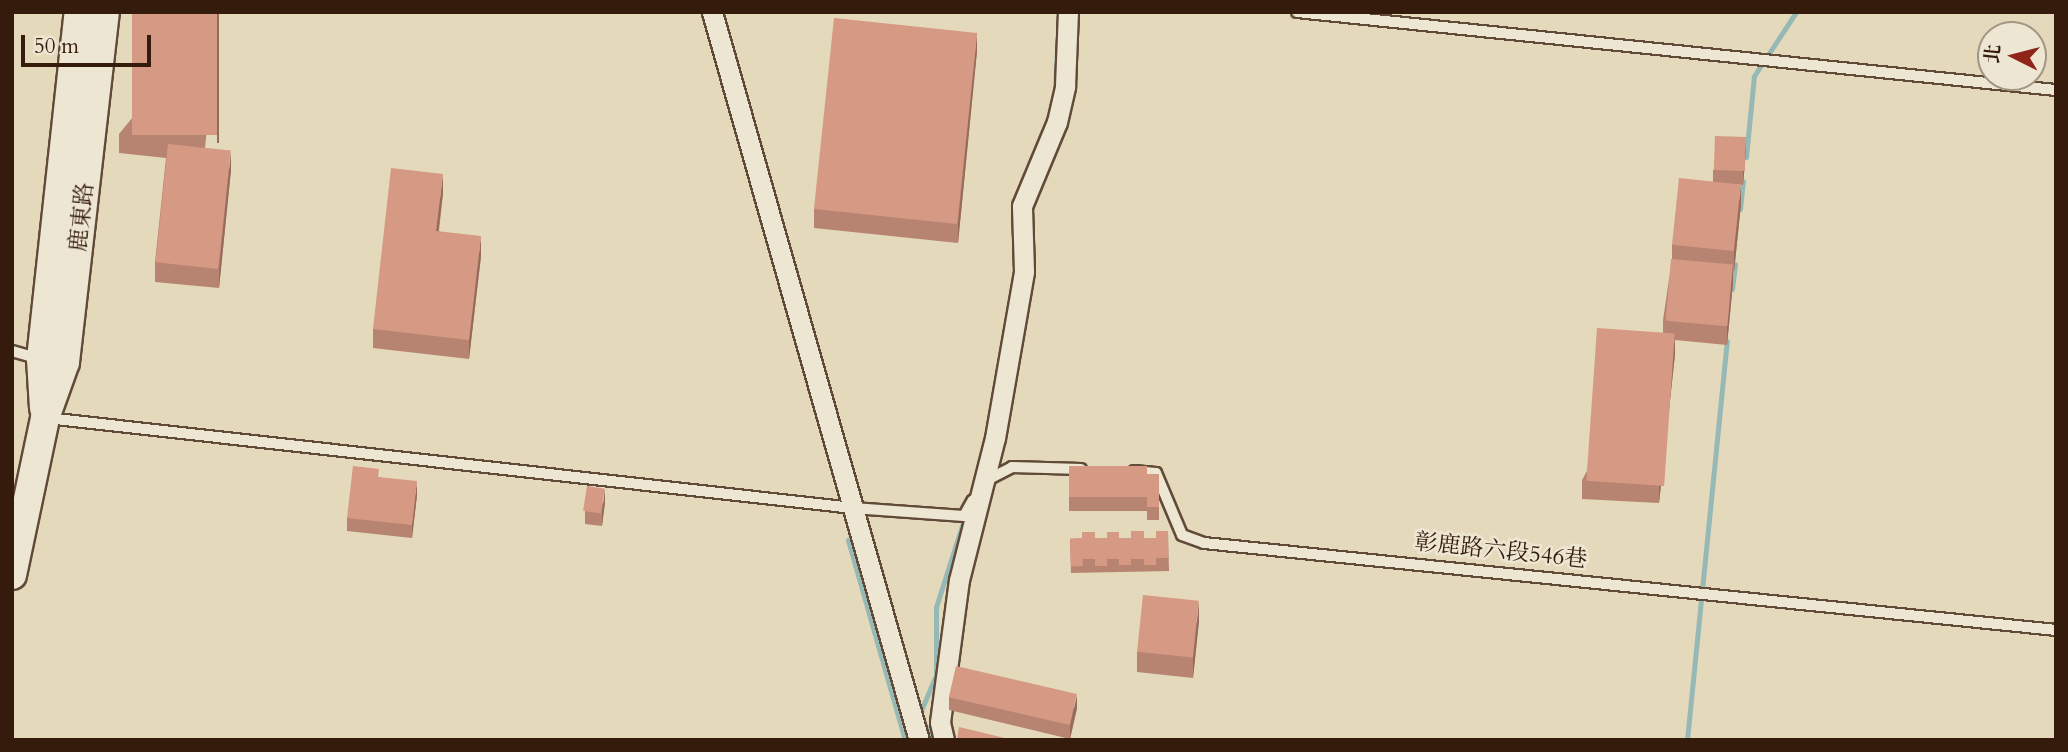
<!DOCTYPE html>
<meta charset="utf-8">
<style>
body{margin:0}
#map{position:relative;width:2068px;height:752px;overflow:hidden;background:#e4d9bb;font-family:Cardo,"Noto Serif TC",serif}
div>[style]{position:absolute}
.stream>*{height:5px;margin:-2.5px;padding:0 2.5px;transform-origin:2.5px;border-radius:2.5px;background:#97b9b6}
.roads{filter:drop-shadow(2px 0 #614a38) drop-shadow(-2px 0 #614a38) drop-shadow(0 2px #614a38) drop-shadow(0 -2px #614a38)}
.lane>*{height:10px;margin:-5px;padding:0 5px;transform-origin:5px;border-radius:5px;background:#ede6d3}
.street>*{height:19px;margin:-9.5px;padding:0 9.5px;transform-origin:9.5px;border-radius:9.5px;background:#ede6d3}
.secondary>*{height:28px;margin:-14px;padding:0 14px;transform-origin:14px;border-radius:14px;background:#ede6d3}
.wall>*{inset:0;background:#b78472}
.shaded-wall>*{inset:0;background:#956b5c;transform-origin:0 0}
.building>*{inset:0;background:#d59984;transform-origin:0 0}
span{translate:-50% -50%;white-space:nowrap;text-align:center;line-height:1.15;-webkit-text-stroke:5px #ede6d3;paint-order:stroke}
.street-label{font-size:23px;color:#351b0c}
.frame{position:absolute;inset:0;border:14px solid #351b0c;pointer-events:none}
.north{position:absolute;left:1977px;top:21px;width:70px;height:70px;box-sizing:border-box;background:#ede6d3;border:2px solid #a39583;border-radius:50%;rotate:276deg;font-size:19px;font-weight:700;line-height:28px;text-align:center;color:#351b0c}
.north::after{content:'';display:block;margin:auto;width:24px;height:32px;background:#8f2418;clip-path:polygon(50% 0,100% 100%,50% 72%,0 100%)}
.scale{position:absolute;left:21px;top:35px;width:130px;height:32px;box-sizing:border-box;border:4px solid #351b0c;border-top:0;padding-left:9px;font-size:21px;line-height:24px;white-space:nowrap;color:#351b0c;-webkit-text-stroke:5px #ede6d3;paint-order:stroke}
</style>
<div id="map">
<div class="stream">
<div style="left:1055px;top:89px;width:77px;rotate:-87deg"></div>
<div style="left:1746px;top:157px;width:81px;rotate:-84.4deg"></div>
<div style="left:1754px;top:76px;width:77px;rotate:-56.7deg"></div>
<div style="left:1740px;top:209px;width:28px;rotate:-84deg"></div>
<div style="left:1732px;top:289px;width:25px;rotate:-83deg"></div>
<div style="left:848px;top:540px;width:208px;rotate:74.1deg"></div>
<div style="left:931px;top:740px;width:29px;rotate:-112deg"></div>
<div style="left:920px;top:713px;width:41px;rotate:-67.2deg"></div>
<div style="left:936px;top:675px;width:68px;rotate:-90deg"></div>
<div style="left:936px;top:607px;width:96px;rotate:-72.3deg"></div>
<div style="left:1687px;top:740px;width:401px;rotate:-84.3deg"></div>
</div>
<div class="roads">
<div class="lane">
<div style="left:1297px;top:12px;width:763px;rotate:5.87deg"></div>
<div style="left:12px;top:351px;width:29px;rotate:16deg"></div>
<div style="left:47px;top:418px;width:811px;rotate:6.37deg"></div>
<div style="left:853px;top:508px;width:111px;rotate:4.1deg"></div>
<div style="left:964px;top:516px;width:18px;rotate:-61deg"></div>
<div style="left:1134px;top:471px;width:22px;rotate:5deg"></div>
<div style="left:1156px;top:473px;width:67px;rotate:67.2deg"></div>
<div style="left:1182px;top:535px;width:23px;rotate:20deg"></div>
<div style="left:1204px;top:543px;width:856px;rotate:5.83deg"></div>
<div style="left:985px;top:481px;width:30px;rotate:-27deg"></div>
<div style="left:1012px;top:467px;width:69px;rotate:1.7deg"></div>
</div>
<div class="street">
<div style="left:712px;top:12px;width:757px;rotate:74.13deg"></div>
<div style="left:944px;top:740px;width:18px;rotate:-103deg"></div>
<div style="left:940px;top:722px;width:143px;rotate:-82.4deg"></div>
<div style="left:959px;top:580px;width:146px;rotate:-75.8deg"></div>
<div style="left:995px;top:438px;width:169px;rotate:-80.1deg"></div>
<div style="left:1024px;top:271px;width:65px;rotate:-91.8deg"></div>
<div style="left:1022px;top:206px;width:91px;rotate:-67.4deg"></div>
<div style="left:1057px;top:122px;width:37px;rotate:-77deg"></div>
<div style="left:1065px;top:86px;width:74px;rotate:-87.7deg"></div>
</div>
<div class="secondary">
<div style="left:44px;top:408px;width:49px;rotate:-93.5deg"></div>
<div style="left:41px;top:359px;width:349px;rotate:-83.8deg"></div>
<div style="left:12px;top:575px;width:160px;rotate:-78.1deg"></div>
<div style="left:45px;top:418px;width:59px;rotate:-70.3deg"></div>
<div style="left:65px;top:362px;width:352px;rotate:-83.5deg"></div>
</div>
</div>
<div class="wall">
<div style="clip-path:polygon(219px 12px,205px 148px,231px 170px,219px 288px,155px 282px,155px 262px,166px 158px,119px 153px,119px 134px)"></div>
<div style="clip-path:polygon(977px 51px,958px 243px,814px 228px,814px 209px)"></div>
<div style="clip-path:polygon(1746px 150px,1743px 185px,1733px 184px,1741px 204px,1734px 272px,1733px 271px,1733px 283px,1727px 345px,1675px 340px,1675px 354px,1659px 503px,1582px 499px,1582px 480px,1663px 333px,1663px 320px,1672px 259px,1672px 245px,1713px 182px,1713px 170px)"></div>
<div style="clip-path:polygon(443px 193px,439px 231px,481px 256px,469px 359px,373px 348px,373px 329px)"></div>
<div style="clip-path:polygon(1069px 466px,1147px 474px,1159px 474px,1159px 520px,1147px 520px,1147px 511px,1069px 511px)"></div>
<div style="clip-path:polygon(379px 477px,417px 495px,412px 538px,347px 531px,347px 518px)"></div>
<div style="clip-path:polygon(605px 502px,602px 526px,585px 524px,585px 511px)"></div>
<div style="clip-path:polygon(1168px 531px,1169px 571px,1071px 573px,1070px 539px,1156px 538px)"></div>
<div style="clip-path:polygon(1199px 621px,1193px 678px,1137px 672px,1137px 652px)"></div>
<div style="clip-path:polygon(949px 697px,1077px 708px,1070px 739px,949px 710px)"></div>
</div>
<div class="shaded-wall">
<div style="left:217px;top:12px;width:2px;height:131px"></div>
<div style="clip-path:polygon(977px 32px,977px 51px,958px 243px,958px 223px)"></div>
<div style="clip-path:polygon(1746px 137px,1746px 150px,1743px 185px,1743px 172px)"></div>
<div style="clip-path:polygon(231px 151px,231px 170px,219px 288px,219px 269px)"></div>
<div style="clip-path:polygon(443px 174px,443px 193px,436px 250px,436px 231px)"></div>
<div style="clip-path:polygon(1741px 185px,1741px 204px,1734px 272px,1734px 252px)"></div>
<div style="clip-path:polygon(481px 236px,481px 256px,469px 359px,469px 340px)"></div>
<div style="clip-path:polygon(1733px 264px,1733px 283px,1727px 345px,1727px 326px)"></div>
<div style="clip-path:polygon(1675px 334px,1675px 354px,1659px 503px,1659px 484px)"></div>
<div style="clip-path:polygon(417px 481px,417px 495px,412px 538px,412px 525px)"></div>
<div style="clip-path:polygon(605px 489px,605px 502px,602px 526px,602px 513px)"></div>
<div style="clip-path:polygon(1199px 601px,1199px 621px,1193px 678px,1193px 659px)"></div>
<div style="clip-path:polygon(1077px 695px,1077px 708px,1070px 739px,1070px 726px)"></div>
</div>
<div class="building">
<div style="left:132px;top:12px;width:85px;height:123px"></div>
<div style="left:834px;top:18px;width:144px;height:192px;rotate:6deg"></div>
<div style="left:1715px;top:136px;width:31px;height:34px;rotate:2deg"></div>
<div style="left:168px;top:144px;width:63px;height:119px;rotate:6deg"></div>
<div style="clip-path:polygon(391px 168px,443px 174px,436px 231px,481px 236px,469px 340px,373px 329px)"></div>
<div style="left:1679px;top:178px;width:62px;height:67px;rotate:6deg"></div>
<div style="left:1671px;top:259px;width:62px;height:62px;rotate:5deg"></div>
<div style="left:1597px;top:328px;width:78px;height:153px;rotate:4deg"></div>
<div style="clip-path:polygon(353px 466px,379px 469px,378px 477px,417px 481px,412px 525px,347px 518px)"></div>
<div style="clip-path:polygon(1069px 466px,1147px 466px,1147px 474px,1159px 474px,1159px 507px,1147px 507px,1147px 497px,1069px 497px)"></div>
<div style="left:587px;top:486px;width:18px;height:25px;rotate:9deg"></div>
<div style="left:1131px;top:531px;width:13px;height:28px"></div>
<div style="left:1156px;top:531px;width:12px;height:27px"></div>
<div style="left:1082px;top:532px;width:13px;height:27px"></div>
<div style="left:1107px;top:532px;width:12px;height:27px"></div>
<div style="left:1082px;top:538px;width:28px;height:12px;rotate:88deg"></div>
<div style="left:1095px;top:538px;width:12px;height:28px"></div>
<div style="left:1119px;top:538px;width:12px;height:27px"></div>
<div style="left:1144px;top:538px;width:12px;height:27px"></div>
<div style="left:1143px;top:595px;width:56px;height:57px;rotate:6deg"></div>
<div style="left:956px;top:666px;width:124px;height:32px;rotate:13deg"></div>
<div style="clip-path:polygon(959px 727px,1013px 740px,957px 740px)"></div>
</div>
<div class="street-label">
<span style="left:82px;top:217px;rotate:-84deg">鹿東路</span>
<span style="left:1501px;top:551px;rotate:6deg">彰鹿路六段546巷</span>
</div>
<div class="frame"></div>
<div class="north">北</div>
<div class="scale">50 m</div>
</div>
